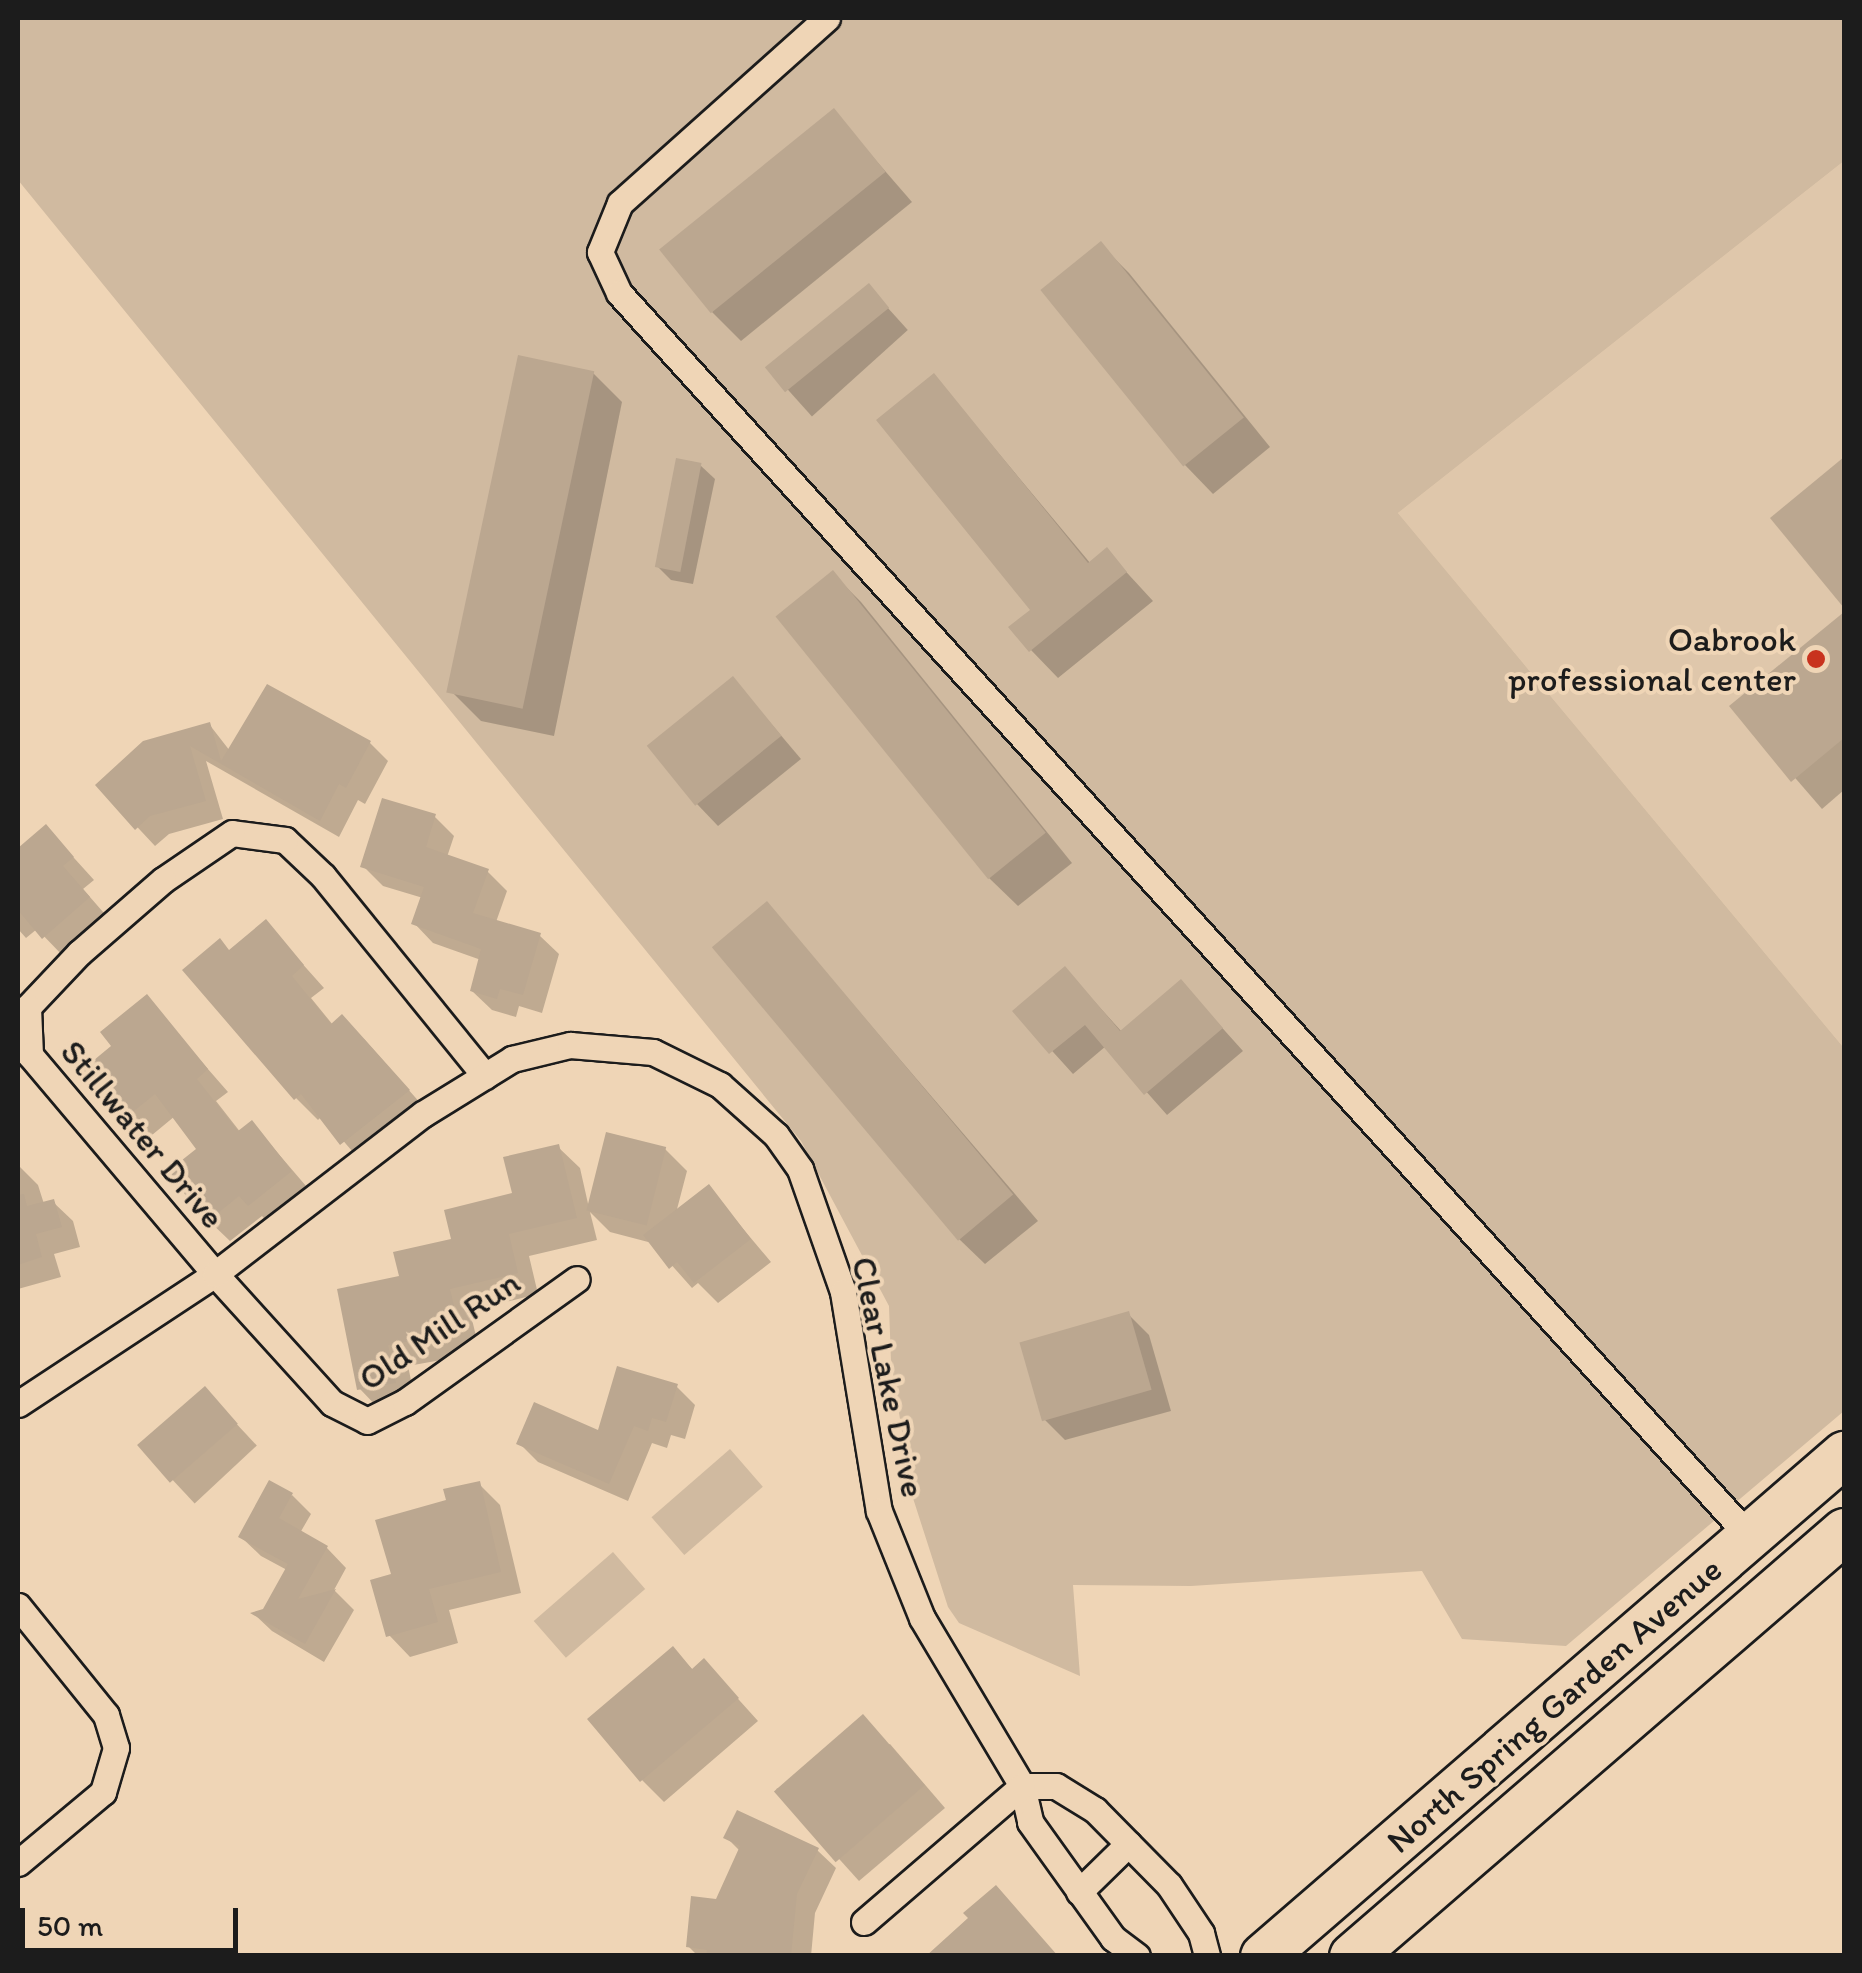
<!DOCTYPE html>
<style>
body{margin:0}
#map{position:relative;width:1862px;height:1973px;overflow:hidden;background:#efd5b6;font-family:Itim,sans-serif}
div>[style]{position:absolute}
.built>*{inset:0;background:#dfc7ab}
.green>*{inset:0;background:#d0baa0;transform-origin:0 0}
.shadow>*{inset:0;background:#0003;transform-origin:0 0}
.building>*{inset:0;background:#bba790;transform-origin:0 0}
.roads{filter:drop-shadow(2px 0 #1c1c1c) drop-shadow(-2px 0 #1c1c1c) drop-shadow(0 2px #1c1c1c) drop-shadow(0 -2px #1c1c1c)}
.street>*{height:25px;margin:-12.5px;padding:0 12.5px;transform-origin:12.5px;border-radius:12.5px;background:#efd5b6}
.highway>*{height:45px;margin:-22.5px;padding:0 22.5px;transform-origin:22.5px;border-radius:22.5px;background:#efd5b6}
.dots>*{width:28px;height:28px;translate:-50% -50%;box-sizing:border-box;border:5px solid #efd5b6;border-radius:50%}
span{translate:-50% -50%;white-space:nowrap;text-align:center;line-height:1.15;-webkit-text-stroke:8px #efd5b6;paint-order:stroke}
.poi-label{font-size:35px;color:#1c1c1c}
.right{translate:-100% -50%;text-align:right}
.street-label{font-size:35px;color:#1c1c1c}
.frame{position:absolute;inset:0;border:20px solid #1c1c1c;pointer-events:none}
.scale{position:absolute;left:20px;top:1908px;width:218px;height:45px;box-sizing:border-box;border:5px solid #1c1c1c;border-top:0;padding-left:12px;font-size:30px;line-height:35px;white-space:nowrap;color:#1c1c1c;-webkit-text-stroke:8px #efd5b6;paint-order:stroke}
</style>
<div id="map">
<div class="built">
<div style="clip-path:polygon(1844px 161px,1844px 1048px,1398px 513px)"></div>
</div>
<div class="green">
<div style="clip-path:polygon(18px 18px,1844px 18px,1844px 161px,1398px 513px,1844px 1048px,1844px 1411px,1566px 1646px,1462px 1639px,1422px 1571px,1191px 1586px,1073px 1585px,1080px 1676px,959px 1623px,948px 1607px,912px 1495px,891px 1362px,889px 1306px,801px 1141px,18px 180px)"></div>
<div style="left:730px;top:1449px;width:50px;height:104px;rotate:49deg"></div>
<div style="left:613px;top:1552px;width:49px;height:105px;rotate:49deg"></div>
</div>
<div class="shadow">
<div style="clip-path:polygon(833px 111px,912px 202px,741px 341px,712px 312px)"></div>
<div style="clip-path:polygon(1100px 244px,1129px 273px,1270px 447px,1213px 494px,1185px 465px)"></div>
<div style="left:869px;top:287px;width:58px;height:129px;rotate:48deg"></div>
<div style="clip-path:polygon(593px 373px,622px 402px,554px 736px,481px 721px,452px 692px)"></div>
<div style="clip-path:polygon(934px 376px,1091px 564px,1107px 551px,1153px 601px,1058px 678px,1031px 650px,1034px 610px)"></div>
<div style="clip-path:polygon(1844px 459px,1844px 604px,1774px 518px)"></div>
<div style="clip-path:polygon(700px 465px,715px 479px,693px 584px,671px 580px,657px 566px)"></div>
<div style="clip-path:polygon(832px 573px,861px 602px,1072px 863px,1018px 906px,989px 878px)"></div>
<div style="clip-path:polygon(1844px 615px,1844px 790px,1822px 809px,1733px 706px)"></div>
<div style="clip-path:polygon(733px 679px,801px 759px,718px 826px,697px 804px)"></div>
<div style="clip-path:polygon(209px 724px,230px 751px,370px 743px,388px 761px,365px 804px,358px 800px,339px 837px,206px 761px,223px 819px,169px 834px,155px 846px,98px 785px)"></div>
<div style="clip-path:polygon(434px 816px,454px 836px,447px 857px,487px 871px,507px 891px,496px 922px,539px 935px,559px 954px,542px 1013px,519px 1006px,516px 1017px,492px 1010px,472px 991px,481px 960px,433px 943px,414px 923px,423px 898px,383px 886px,363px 866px)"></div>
<div style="clip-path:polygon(46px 827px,94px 880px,83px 889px,110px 920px,65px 958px,37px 929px,26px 938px,18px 929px,18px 851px)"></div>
<div style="clip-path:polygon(767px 904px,1038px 1221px,985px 1264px,958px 1238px)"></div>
<div style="clip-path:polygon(266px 923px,324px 988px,311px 998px,333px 1025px,364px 1039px,429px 1113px,364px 1165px,322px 1116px,318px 1120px,296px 1098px,186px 970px,230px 952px)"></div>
<div style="clip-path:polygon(1065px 969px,1122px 1032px,1181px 982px,1243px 1051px,1167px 1115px,1106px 1046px,1073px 1074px,1016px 1011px)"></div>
<div style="clip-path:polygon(146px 998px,228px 1092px,216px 1101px,241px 1133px,252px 1123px,312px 1193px,271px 1226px,262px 1216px,230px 1241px,208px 1220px,200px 1150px,175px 1116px,146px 1140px,125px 1118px,115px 1046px)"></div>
<div style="clip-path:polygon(558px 1147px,580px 1168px,589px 1208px,665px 1149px,687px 1171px,676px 1213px,708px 1187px,771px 1262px,718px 1303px,698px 1283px,692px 1288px,652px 1243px,610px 1232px,590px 1212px,597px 1240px,529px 1256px,538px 1294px,470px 1311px,480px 1353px,408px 1366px,416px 1404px,381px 1411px,360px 1389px,402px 1278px,515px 1195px)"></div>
<div style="clip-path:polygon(18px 1165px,38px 1185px,44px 1204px,53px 1202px,73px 1221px,80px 1247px,54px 1254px,61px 1277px,18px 1289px)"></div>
<div style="clip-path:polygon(1128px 1314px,1149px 1335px,1171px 1411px,1065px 1440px,1044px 1419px)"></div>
<div style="clip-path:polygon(676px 1386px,695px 1405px,685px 1439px,671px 1435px,667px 1448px,652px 1443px,628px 1501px,538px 1462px,519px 1443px,600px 1434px)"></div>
<div style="left:205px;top:1390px;width:76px;height:85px;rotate:47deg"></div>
<div style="clip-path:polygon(479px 1484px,500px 1505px,521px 1593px,449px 1610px,458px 1643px,410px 1657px,389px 1635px,394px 1576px,448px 1502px)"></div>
<div style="clip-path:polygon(292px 1495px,311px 1514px,300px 1533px,327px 1548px,346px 1568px,334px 1590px,354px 1610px,324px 1662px,272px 1631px,254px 1614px,264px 1611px,287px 1570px,261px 1556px,241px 1537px)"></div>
<div style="clip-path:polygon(672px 1649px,693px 1670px,704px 1661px,758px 1721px,664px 1802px,642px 1780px)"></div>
<div style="clip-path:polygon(890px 1744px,945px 1808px,859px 1881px,776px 1789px)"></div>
<div style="clip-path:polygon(726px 1837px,817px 1850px,836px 1868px,815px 1913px,811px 1956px,698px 1956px,688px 1946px,717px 1902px,740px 1851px)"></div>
</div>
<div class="building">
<div style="left:834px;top:108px;width:82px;height:225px;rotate:51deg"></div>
<div style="left:1101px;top:241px;width:227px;height:78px;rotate:51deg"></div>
<div style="left:869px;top:283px;width:32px;height:134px;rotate:51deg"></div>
<div style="left:518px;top:355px;width:78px;height:345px;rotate:12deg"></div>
<div style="clip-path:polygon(934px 373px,1088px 563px,1107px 547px,1127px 572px,1029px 652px,1008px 627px,1030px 610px,876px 420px)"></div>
<div style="clip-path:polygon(1844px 457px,1844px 608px,1770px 518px)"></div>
<div style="left:676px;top:458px;width:26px;height:111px;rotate:11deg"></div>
<div style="left:833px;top:570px;width:338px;height:74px;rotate:51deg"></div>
<div style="clip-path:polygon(1844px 612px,1844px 738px,1791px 782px,1729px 706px)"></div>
<div style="left:733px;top:676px;width:77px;height:111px;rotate:51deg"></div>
<div style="clip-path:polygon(267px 684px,371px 741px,346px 788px,339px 784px,320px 821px,190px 746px,206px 801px,150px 816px,135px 830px,95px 785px,143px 741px,210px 722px,221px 761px)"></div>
<div style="clip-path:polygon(382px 798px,436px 814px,426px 847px,489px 869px,473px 913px,541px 933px,523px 995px,500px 989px,497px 999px,470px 991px,481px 949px,411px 924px,424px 887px,360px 867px)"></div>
<div style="clip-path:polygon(46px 824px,74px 857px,63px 866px,90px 897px,42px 939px,18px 910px,18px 848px)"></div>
<div style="left:767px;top:901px;width:383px;height:72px;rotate:50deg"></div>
<div style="clip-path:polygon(266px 919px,304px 965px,292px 976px,331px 1024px,342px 1014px,410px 1090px,340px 1145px,301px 1094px,294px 1100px,182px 970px,220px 938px,229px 950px)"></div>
<div style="clip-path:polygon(1065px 966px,1120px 1031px,1181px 979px,1223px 1028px,1144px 1095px,1085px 1025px,1049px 1054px,1012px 1011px)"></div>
<div style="clip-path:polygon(147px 994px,208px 1069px,197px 1079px,238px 1131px,252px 1120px,292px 1171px,248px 1206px,239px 1196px,207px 1222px,167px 1172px,196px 1149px,155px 1094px,123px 1120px,82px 1070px,111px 1046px,100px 1032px)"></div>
<div style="left:606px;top:1132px;width:62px;height:81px;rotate:14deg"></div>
<div style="clip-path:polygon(559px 1144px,577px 1218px,509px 1234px,518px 1273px,450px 1289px,460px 1332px,388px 1345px,396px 1383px,357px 1390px,337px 1289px,399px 1276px,393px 1252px,451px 1239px,444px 1210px,512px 1193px,503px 1157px)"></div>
<div style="clip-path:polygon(709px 1184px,751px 1239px,694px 1283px,677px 1262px,669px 1269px,643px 1235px)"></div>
<div style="clip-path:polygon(24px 1194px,27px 1206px,54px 1199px,62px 1227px,36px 1234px,42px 1257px,18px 1265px,18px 1195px)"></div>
<div style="left:1129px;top:1311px;width:82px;height:114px;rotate:74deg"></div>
<div style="clip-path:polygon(617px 1366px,678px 1384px,666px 1422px,652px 1418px,648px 1431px,634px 1426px,609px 1484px,516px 1444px,534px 1402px,598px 1430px)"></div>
<div style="left:205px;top:1386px;width:50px;height:90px;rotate:49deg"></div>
<div style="clip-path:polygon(269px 1480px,293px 1493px,279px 1518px,328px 1546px,298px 1599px,336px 1589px,305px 1644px,250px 1613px,263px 1609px,288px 1564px,238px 1537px)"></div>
<div style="clip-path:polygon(480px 1481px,501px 1572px,429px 1589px,438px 1622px,386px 1637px,370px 1580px,391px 1574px,375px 1520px,446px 1500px,443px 1489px)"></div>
<div style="clip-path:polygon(673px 1646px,692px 1669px,704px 1658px,739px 1698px,640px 1782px,587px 1719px)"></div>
<div style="left:863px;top:1714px;width:94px;height:118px;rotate:49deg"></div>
<div style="clip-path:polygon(737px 1810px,819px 1848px,797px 1894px,791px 1956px,706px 1956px,707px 1950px,686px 1947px,691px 1896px,716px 1899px,740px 1846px,723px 1838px)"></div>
<div style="clip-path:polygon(996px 1885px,1058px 1956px,926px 1956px,968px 1918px,963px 1913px)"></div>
</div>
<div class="roads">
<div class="street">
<div style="left:827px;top:18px;width:278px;rotate:138.2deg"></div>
<div style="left:620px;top:203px;width:53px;rotate:112.2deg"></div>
<div style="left:600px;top:252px;width:45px;rotate:65.1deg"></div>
<div style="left:619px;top:293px;width:1680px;rotate:47.73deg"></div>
<div style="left:485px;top:1076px;width:257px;rotate:-129deg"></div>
<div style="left:323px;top:876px;width:52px;rotate:-136.5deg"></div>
<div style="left:285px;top:840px;width:53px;rotate:-172.5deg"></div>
<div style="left:232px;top:833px;width:83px;rotate:145.7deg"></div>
<div style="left:163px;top:880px;width:111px;rotate:139deg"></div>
<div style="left:79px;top:953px;width:74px;rotate:133.4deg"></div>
<div style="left:28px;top:1007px;width:48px;rotate:87.6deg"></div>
<div style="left:30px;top:1055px;width:287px;rotate:49.8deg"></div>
<div style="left:215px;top:1274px;width:174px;rotate:47.8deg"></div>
<div style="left:332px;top:1403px;width:39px;rotate:27deg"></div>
<div style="left:367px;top:1421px;width:42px;rotate:-26.6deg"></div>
<div style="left:405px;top:1402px;width:211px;rotate:-35.6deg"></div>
<div style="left:18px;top:1404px;width:236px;rotate:-33.4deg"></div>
<div style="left:215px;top:1274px;width:262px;rotate:-37.6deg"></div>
<div style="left:423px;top:1114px;width:105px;rotate:-31.7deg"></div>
<div style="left:512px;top:1059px;width:60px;rotate:-13.6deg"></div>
<div style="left:570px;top:1045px;width:83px;rotate:4.8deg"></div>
<div style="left:653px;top:1052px;width:75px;rotate:26.2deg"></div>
<div style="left:720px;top:1085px;width:75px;rotate:41.8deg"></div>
<div style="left:776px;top:1135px;width:42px;rotate:54.8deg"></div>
<div style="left:800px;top:1169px;width:130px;rotate:70.7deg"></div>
<div style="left:843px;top:1292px;width:222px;rotate:80.7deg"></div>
<div style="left:879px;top:1511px;width:115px;rotate:68.1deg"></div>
<div style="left:922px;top:1618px;width:196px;rotate:59.2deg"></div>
<div style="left:1022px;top:1786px;width:37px;rotate:77deg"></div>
<div style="left:1030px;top:1822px;width:143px;rotate:54.4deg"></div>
<div style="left:1113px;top:1938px;width:30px;rotate:37deg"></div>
<div style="left:18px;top:1606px;width:140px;rotate:51.1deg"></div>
<div style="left:106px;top:1715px;width:34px;rotate:73deg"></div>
<div style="left:116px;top:1748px;width:46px;rotate:106.5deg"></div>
<div style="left:103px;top:1792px;width:111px;rotate:140.1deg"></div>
<div style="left:1022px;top:1786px;width:34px"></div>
<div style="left:1056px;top:1786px;width:46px;rotate:31.6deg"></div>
<div style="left:1095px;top:1810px;width:105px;rotate:45.4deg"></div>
<div style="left:1169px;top:1885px;width:58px;rotate:56.3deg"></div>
<div style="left:1201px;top:1933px;width:24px;rotate:75deg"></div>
<div style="left:1079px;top:1892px;width:69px;rotate:-44.4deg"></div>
<div style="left:864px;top:1922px;width:208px;rotate:-40.7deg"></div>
</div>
<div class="highway">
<div style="left:1263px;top:1956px;width:768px;rotate:-40.83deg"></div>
<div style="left:1352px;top:1956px;width:650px;rotate:-40.82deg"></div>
</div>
</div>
<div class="dots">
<div style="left:1816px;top:659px;background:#c8321e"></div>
</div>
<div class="poi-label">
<span class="right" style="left:1796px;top:659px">Oabrook<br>professional center</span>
</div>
<div class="street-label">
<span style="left:143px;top:1134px;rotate:50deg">Stillwater Drive</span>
<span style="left:439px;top:1330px;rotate:-34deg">Old Mill Run</span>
<span style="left:889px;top:1377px;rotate:78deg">Clear Lake Drive</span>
<span style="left:1554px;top:1705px;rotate:-41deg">North Spring Garden Avenue</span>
</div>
<div class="frame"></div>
<div class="scale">50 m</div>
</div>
